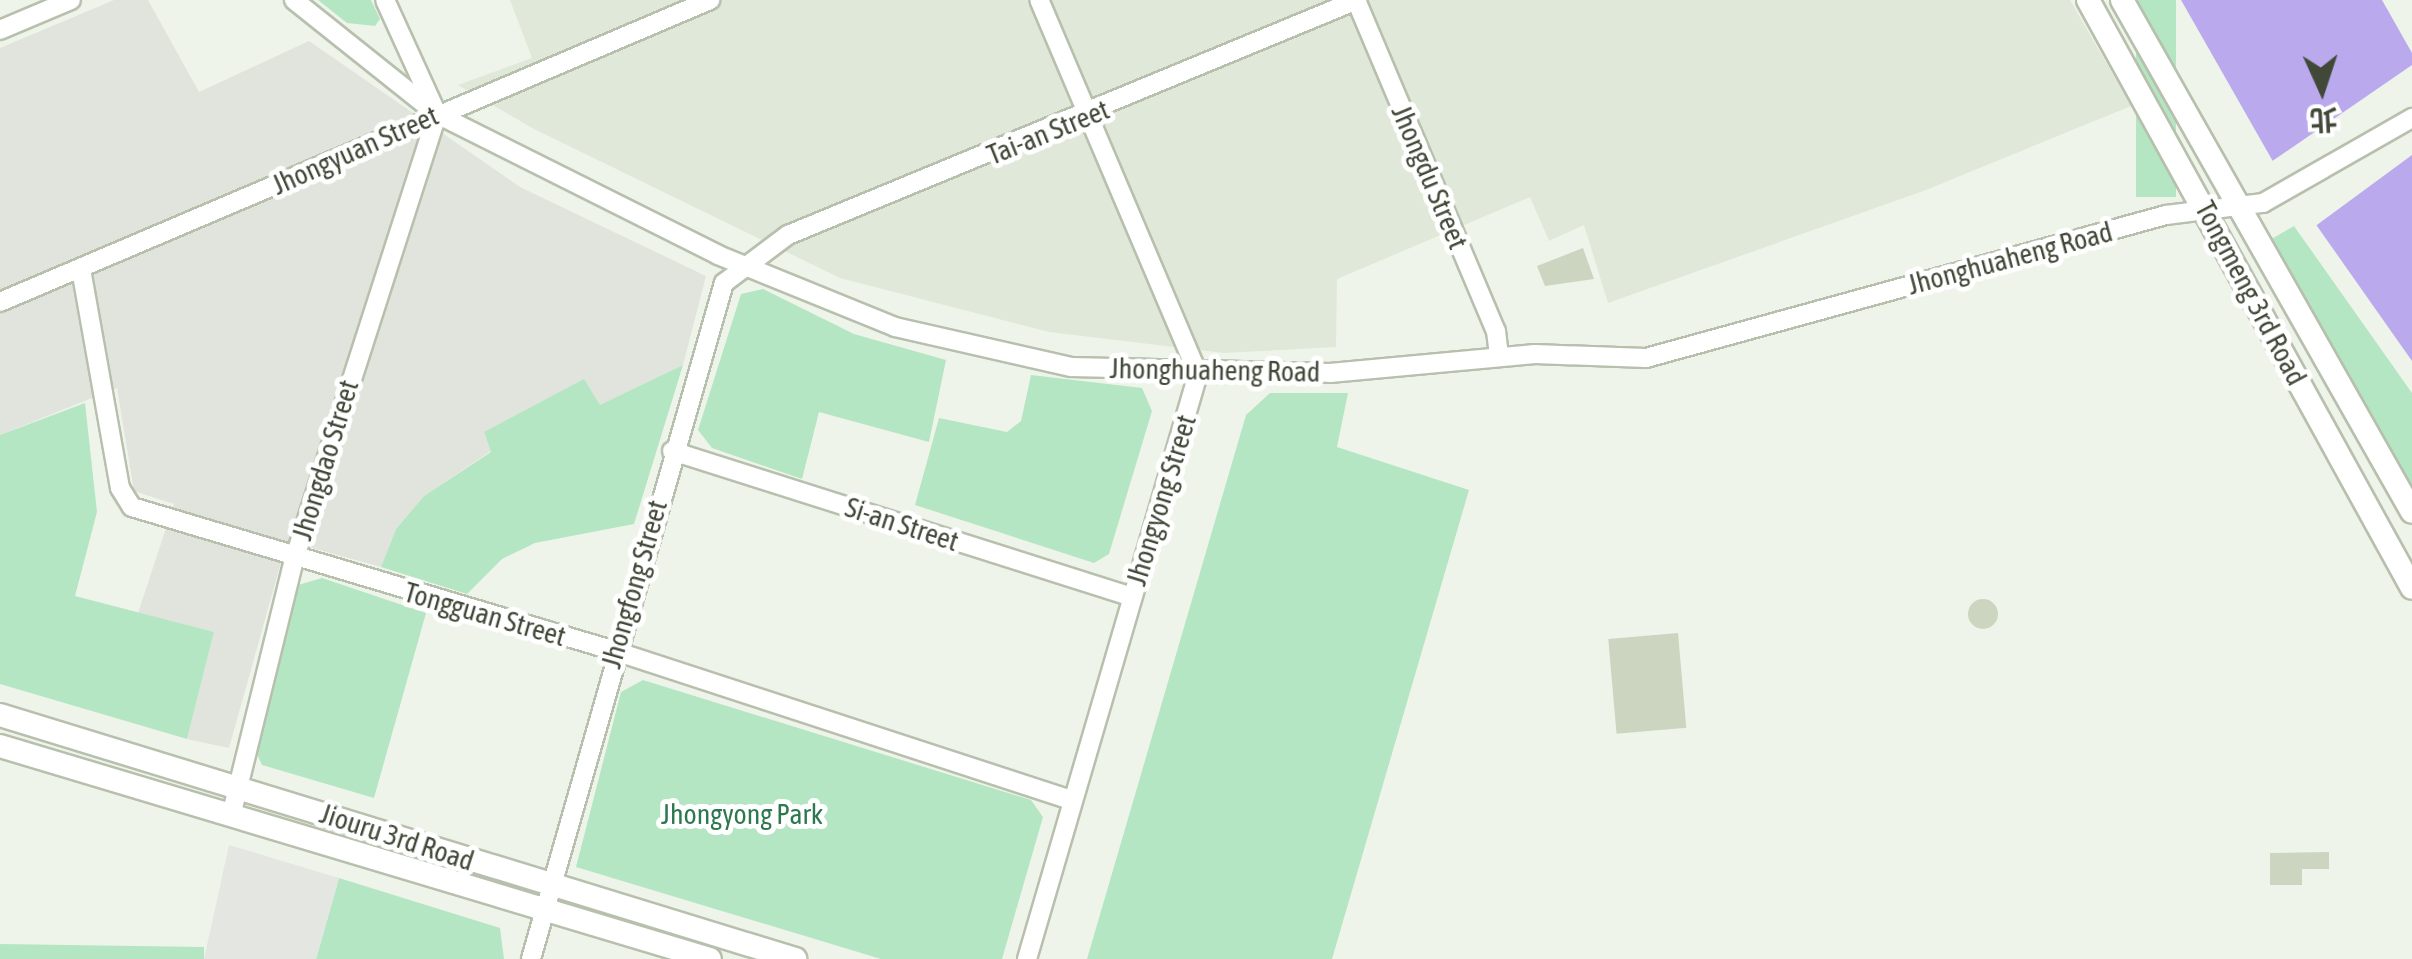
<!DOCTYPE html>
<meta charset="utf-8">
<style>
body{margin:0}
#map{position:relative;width:2412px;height:959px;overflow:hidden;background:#eff4ea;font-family:"Asap Condensed","Noto Sans TC",sans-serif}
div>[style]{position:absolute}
.residential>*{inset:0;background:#e0e8d9}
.industrial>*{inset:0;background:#e1e4dc}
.green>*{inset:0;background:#b5e6c3;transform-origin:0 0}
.parking>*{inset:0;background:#e4e6e1}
.water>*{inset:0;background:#baaaed}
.pier>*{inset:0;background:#eff4ea}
.building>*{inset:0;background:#ccd5c0;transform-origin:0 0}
.round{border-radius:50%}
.roads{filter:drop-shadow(2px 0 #b7c0ad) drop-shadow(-2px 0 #b7c0ad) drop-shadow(0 2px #b7c0ad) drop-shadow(0 -2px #b7c0ad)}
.minor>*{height:18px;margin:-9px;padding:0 9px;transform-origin:9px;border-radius:9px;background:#fff}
.tertiary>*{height:22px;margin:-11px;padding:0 11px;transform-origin:11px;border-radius:11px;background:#fff}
span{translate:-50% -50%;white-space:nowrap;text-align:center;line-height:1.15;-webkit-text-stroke:10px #fff;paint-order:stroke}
.street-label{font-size:28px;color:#414838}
.park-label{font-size:28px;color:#2e784f}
.north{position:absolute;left:2272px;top:40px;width:100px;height:100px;-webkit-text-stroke:8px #fff;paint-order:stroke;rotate:177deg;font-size:28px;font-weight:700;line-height:40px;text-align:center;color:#414838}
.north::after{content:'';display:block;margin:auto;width:35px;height:45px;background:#414838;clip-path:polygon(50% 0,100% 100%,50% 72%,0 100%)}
</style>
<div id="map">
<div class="residential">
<div style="clip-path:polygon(510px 0,2070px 0,2131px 106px,1926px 190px,1608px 303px,1584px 225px,1549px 241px,1530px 197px,1337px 279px,1336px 347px,1224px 353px,1049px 332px,840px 278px,534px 129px,458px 85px,532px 58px)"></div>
</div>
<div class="industrial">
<div style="clip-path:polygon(114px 0,148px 0,199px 92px,309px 41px,520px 187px,706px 276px,683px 365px,600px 406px,584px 380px,484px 433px,491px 451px,424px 496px,396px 529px,381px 567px,287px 541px,229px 748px,187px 739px,214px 632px,138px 613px,174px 504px,134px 491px,117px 388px,0 435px,0 48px)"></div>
</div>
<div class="green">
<div style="clip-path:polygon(318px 0,371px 0,380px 19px,375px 26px,347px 23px)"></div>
<div style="left:2136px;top:0;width:40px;height:197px"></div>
<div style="clip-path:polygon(2294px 226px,2412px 393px,2412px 499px,2266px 242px)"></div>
<div style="clip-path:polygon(763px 289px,854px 334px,946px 360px,929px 442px,819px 412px,802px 479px,712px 448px,698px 430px,741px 294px)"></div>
<div style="clip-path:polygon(683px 365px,634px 524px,535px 543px,502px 559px,467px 594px,381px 567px,396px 529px,424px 496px,491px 452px,484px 432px,584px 379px,600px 405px)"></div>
<div style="clip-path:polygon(1031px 375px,1142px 388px,1152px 411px,1109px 554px,1094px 563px,915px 505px,939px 418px,1007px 432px,1021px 421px)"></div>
<div style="clip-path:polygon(1270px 393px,1348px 393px,1337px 447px,1469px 490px,1332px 959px,1087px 959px,1246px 415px)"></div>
<div style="clip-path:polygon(85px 403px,97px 512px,75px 596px,214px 632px,187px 739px,0 684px,0 435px)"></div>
<div style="clip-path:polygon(322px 578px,426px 613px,374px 798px,262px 765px,255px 750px,298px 585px)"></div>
<div style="clip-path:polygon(643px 680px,1031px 800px,1043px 817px,1002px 959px,881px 959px,576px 867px,621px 692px)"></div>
<div style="clip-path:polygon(339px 878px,500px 928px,504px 959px,316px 959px)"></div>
<div style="clip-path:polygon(0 944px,204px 947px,204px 959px,0 959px)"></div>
</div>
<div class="parking">
<div style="clip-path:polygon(229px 845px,339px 878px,316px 959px,204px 959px)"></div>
</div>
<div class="water">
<div style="clip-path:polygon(2181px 0,2382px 0,2412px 53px,2412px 361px,2279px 172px)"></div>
</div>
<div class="pier">
<div style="clip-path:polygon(2412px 65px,2412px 155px,2310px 230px,2268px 164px)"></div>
</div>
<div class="building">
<div style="clip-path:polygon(1583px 248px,1594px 279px,1545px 286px,1537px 266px)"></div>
<div class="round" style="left:1968px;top:599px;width:30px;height:30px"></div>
<div style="left:1678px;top:633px;width:95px;height:70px;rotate:85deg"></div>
<div style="clip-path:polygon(2329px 852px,2329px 869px,2302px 869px,2302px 885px,2270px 885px,2270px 853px)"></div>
</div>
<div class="roads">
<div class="minor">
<div style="left:294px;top:0;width:183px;rotate:38.6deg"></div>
<div style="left:437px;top:114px;width:314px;rotate:26.6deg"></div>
<div style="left:718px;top:255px;width:191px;rotate:22.1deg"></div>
<div style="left:895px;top:327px;width:180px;rotate:12.8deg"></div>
<div style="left:1071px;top:367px;width:259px;rotate:1.3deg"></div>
<div style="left:1330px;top:373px;width:206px;rotate:-5.3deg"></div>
<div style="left:1535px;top:354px;width:111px;rotate:2.1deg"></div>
<div style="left:1646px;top:358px;width:539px;rotate:-15.38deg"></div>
<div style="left:2166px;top:215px;width:98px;rotate:-7.1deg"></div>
<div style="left:2263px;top:203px;width:172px;rotate:-29.7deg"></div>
<div style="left:1356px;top:0;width:359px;rotate:67.1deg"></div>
<div style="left:1496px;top:331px;width:25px;rotate:83deg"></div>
<div style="left:0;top:30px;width:77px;rotate:-22.9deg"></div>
<div style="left:81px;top:269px;width:222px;rotate:79.9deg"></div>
<div style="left:120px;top:488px;width:22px;rotate:58deg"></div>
<div style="left:132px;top:507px;width:504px;rotate:16.6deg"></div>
<div style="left:615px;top:651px;width:480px;rotate:18.1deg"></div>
<div style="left:0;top:302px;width:772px;rotate:-23.04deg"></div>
<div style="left:672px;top:451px;width:483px;rotate:17.6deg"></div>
<div style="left:232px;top:812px;width:260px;rotate:-76.2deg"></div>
<div style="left:294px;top:560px;width:468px;rotate:-72.2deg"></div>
<div style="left:437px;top:114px;width:125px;rotate:-114.5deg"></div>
<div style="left:531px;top:959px;width:703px;rotate:-74.07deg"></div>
<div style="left:724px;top:283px;width:80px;rotate:-36.9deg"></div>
<div style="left:788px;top:235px;width:616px;rotate:-22.44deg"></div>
<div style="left:1027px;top:959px;width:609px;rotate:-73.71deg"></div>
<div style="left:1198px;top:374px;width:406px;rotate:-113deg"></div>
</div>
<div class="tertiary">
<div style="left:2088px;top:0;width:671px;rotate:61.14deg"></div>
<div style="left:2122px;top:0;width:588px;rotate:60.47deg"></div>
<div style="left:0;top:715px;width:832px;rotate:17.06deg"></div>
<div style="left:0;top:746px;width:741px;rotate:16.7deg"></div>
</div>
</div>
<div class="street-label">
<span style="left:1048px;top:132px;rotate:-22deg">Tai-an Street</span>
<span style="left:355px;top:150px;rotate:-24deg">Jhongyuan Street</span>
<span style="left:1430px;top:177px;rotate:67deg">Jhongdu Street</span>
<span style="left:2010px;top:258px;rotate:-15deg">Jhonghuaheng Road</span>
<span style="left:2251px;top:293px;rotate:62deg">Tongmeng 3rd Road</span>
<span style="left:1215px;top:370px;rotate:1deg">Jhonghuaheng Road</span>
<span style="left:325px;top:460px;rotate:-73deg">Jhongdao Street</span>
<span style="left:1161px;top:500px;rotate:-73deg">Jhongyong Street</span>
<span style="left:902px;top:524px;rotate:18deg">Si-an Street</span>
<span style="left:634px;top:584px;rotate:-74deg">Jhongfong Street</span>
<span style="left:485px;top:614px;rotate:16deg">Tongguan Street</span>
<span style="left:397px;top:837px;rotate:18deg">Jiouru 3rd Road</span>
</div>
<div class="park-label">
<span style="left:742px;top:814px">Jhongyong Park</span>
</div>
<div class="north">北</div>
</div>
